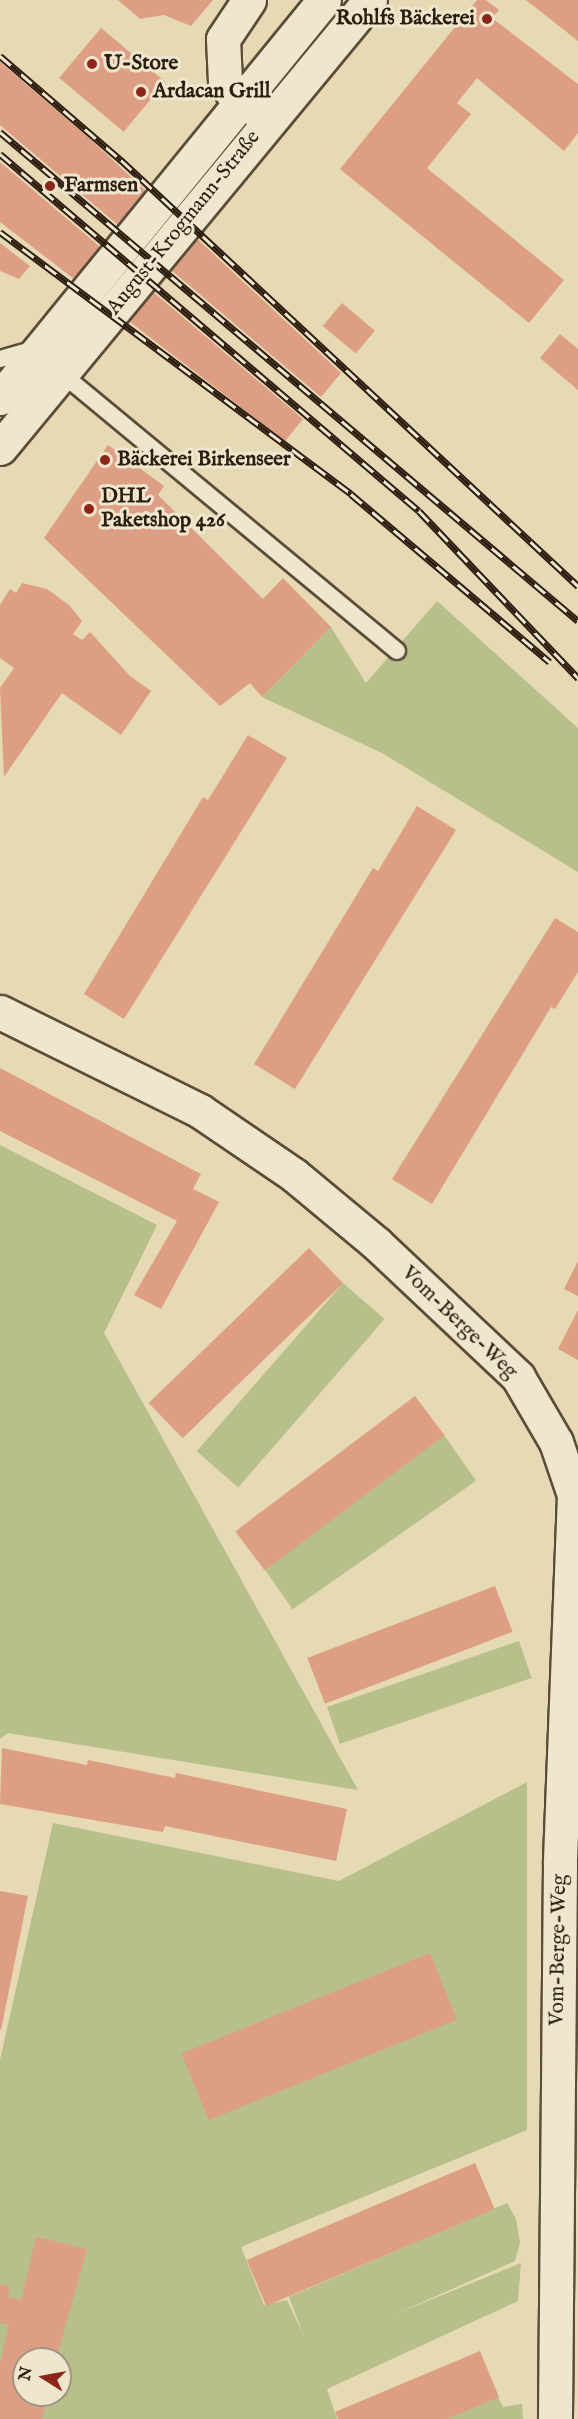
<!DOCTYPE html>
<meta charset="utf-8">
<style>
body{margin:0}
#map{position:relative;width:578px;height:2419px;overflow:hidden;background:#e5dab4;font-family:"IM FELL English",serif}
div>[style]{position:absolute}
.green>*{inset:0;background:#b7bf8b;transform-origin:0 0}
.building>*{inset:0;background:#dd9e84;transform-origin:0 0}
.roads{filter:drop-shadow(2px 0 #5b4c38) drop-shadow(-2px 0 #5b4c38) drop-shadow(0 2px #5b4c38) drop-shadow(0 -2px #5b4c38)}
.lane>*{height:16px;margin:-8px;padding:0 8px;transform-origin:8px;border-radius:8px;background:#eee7ce}
.street>*{height:33px;margin:-16.5px;padding:0 16.5px;transform-origin:16.5px;border-radius:16.5px;background:#eee7ce}
.secondary>*{height:33px;margin:-16.5px;padding:0 16.5px;transform-origin:16.5px;border-radius:16.5px;background:#eee7ce}
.rail>*{height:7px;margin-top:-3.5px;transform-origin:0;background:repeating-linear-gradient(90deg,#eee7ce 0 14px,#2d1d0f 0 28px);box-sizing:border-box;border-block:2px solid #2d1d0f}
.dots>*{width:16px;height:16px;translate:-50% -50%;box-sizing:border-box;border:3px solid #eee7ce;border-radius:50%}
span{translate:-50% -50%;white-space:nowrap;text-align:center;line-height:1.15;-webkit-text-stroke:6px #eee7ce;paint-order:stroke}
.poi-label{font-size:21px;color:#2d1d0f;font-weight:700}
.right{translate:-100% -50%;text-align:right}
.left{translate:0 -50%;text-align:left}
.street-label{font-size:21px;color:#2d1d0f}
.north{position:absolute;left:12px;top:2347px;width:60px;height:60px;box-sizing:border-box;background:#eee7ce;border:2px solid #a19682;border-radius:50%;rotate:281deg;font-size:16px;font-weight:700;line-height:24px;text-align:center;color:#2d1d0f}
.north::after{content:'';display:block;margin:auto;width:21px;height:27px;background:#8f2418;clip-path:polygon(50% 0,100% 100%,50% 72%,0 100%)}
</style>
<div id="map">
<div class="green">
<div style="clip-path:polygon(437px 601px,578px 728px,578px 872px,382px 753px,262px 697px,331px 627px,366px 683px)"></div>
<div style="clip-path:polygon(0 1145px,157px 1225px,104px 1333px,358px 1790px,8px 1733px,0 1739px)"></div>
<div style="left:343px;top:1283px;width:55px;height:223px;rotate:41deg"></div>
<div style="left:444px;top:1435px;width:56px;height:224px;rotate:55deg"></div>
<div style="left:519px;top:1641px;width:39px;height:203px;rotate:71deg"></div>
<div style="clip-path:polygon(evenodd,527px 1782px,527px 2130px,241px 2247px,264px 2305px,287px 2300px,304px 2336px,289px 2297px,507px 2203px,516px 2219px,520px 2243px,515px 2261px,398px 2313px,521px 2263px,518px 2301px,327px 2389px,337px 2419px,0 2419px,0 2060px,53px 1823px,339px 1881px,527px 1782px,24px 2359px,60px 2359px,60px 2395px,24px 2395px,24px 2359px)"></div>
<div style="clip-path:polygon(498px 2397px,503px 2407px,522px 2404px,523px 2419px,446px 2419px)"></div>
</div>
<div class="building">
<div style="clip-path:polygon(118px 0,213px 0,191px 26px,164px 15px,140px 19px)"></div>
<div style="clip-path:polygon(477px 0,486px 0,499px 10px,492px 18px,578px 84px,578px 133px,564px 151px,477px 78px,457px 103px,471px 114px,427px 168px,564px 280px,529px 323px,340px 169px)"></div>
<div style="clip-path:polygon(526px 0,578px 0,578px 41px)"></div>
<div style="left:101px;top:28px;width:84px;height:65px;rotate:40deg"></div>
<div style="clip-path:polygon(0 62px,88px 137px,341px 373px,321px 397px,0 125px)"></div>
<div style="clip-path:polygon(0 162px,303px 419px,285px 441px,0 222px)"></div>
<div style="clip-path:polygon(0 243px,30px 266px,19px 279px,0 271px)"></div>
<div style="left:342px;top:303px;width:43px;height:30px;rotate:40deg"></div>
<div style="clip-path:polygon(560px 334px,578px 349px,578px 390px,540px 358px)"></div>
<div style="clip-path:polygon(108px 445px,164px 486px,158px 495px,263px 599px,283px 578px,331px 627px,262px 697px,250px 683px,220px 706px,44px 538px)"></div>
<div style="clip-path:polygon(22px 583px,47px 589px,69px 605px,82px 621px,73px 634px,82px 640px,90px 632px,130px 676px,151px 691px,121px 735px,62px 693px,4px 777px,0 688px,14px 668px,0 658px,0 605px,10px 589px,16px 593px)"></div>
<div style="clip-path:polygon(248px 735px,287px 758px,124px 1019px,84px 994px,203px 797px,208px 800px)"></div>
<div style="clip-path:polygon(417px 806px,456px 830px,295px 1089px,254px 1064px,373px 868px,378px 871px)"></div>
<div style="clip-path:polygon(555px 918px,578px 932px,578px 972px,555px 1009px,551px 1007px,432px 1204px,392px 1179px)"></div>
<div style="clip-path:polygon(0 1068px,201px 1174px,193px 1189px,219px 1202px,161px 1309px,134px 1295px,177px 1221px,0 1131px)"></div>
<div style="left:309px;top:1248px;width:49px;height:223px;rotate:46deg"></div>
<div style="clip-path:polygon(578px 1261px,578px 1296px,564px 1289px)"></div>
<div style="clip-path:polygon(578px 1310px,578px 1360px,558px 1349px)"></div>
<div style="left:415px;top:1396px;width:49px;height:225px;rotate:53deg"></div>
<div style="left:495px;top:1586px;width:49px;height:201px;rotate:69deg"></div>
<div style="clip-path:polygon(2px 1748px,87px 1765px,88px 1760px,175px 1778px,176px 1773px,347px 1809px,336px 1861px,165px 1826px,163px 1832px,0 1804px)"></div>
<div style="clip-path:polygon(0 1891px,28px 1896px,1px 2030px,0 2030px)"></div>
<div style="left:430px;top:1953px;width:72px;height:268px;rotate:68deg"></div>
<div style="left:475px;top:2163px;width:50px;height:248px;rotate:67deg"></div>
<div style="clip-path:polygon(36px 2237px,87px 2249px,56px 2359px,24px 2359px,24px 2395px,48px 2395px,42px 2419px,0 2419px,0 2363px,9px 2325px,0 2323px,0 2284px,10px 2287px,8px 2297px,21px 2300px)"></div>
<div style="clip-path:polygon(480px 2351px,499px 2397px,447px 2419px,338px 2419px,335px 2412px)"></div>
</div>
<div class="roads">
<div class="lane">
<div style="left:0;top:359px;width:37px;rotate:-16deg"></div>
<div style="left:61px;top:373px;width:436px;rotate:39.6deg"></div>
</div>
<div class="street">
<div style="left:249px;top:0;width:47px;rotate:123.7deg"></div>
<div style="left:223px;top:39px;width:42px;rotate:87.3deg"></div>
<div style="left:225px;top:81px;width:26px;rotate:59deg"></div>
<div style="left:238px;top:103px;width:37px;rotate:19deg"></div>
<div style="left:0;top:1012px;width:223px;rotate:26.3deg"></div>
<div style="left:200px;top:1111px;width:114px;rotate:34.2deg"></div>
<div style="left:294px;top:1175px;width:108px;rotate:39.7deg"></div>
<div style="left:377px;top:1244px;width:194px;rotate:43.3deg"></div>
<div style="left:518px;top:1377px;width:75px;rotate:59.7deg"></div>
<div style="left:556px;top:1442px;width:56px;rotate:71.2deg"></div>
<div style="left:574px;top:1495px;width:369px;rotate:92.2deg"></div>
<div style="left:560px;top:1864px;width:555px;rotate:90.52deg"></div>
</div>
<div class="secondary">
<div style="left:0;top:398px;width:513px;rotate:-50.85deg"></div>
<div style="left:0;top:448px;width:581px;rotate:-50.45deg"></div>
</div>
</div>
<div class="rail">
<div style="left:0;top:56px;width:160px;rotate:40.7deg"></div>
<div style="left:121px;top:160px;width:625px;rotate:42.99deg"></div>
<div style="left:0;top:132px;width:757px;rotate:40.23deg"></div>
<div style="left:0;top:154px;width:550px;rotate:40.43deg"></div>
<div style="left:419px;top:511px;width:231px;rotate:46.4deg"></div>
<div style="left:0;top:232px;width:438px;rotate:36.7deg"></div>
<div style="left:351px;top:494px;width:260px;rotate:40.2deg"></div>
</div>
<div class="dots">
<div style="left:487px;top:19px;background:#8f2418"></div>
<div style="left:92px;top:64px;background:#8f2418"></div>
<div style="left:141px;top:92px;background:#8f2418"></div>
<div style="left:50px;top:186px;background:#8f2418"></div>
<div style="left:105px;top:460px;background:#8f2418"></div>
<div style="left:89px;top:509px;background:#8f2418"></div>
</div>
<div class="poi-label">
<span class="right" style="left:475px;top:19px">Rohlfs Bäckerei</span>
<span class="left" style="left:104px;top:64px">U-Store</span>
<span class="left" style="left:153px;top:92px">Ardacan Grill</span>
<span class="left" style="left:64px;top:186px">Farmsen</span>
<span class="left" style="left:117px;top:460px">Bäckerei Birkenseer</span>
<span class="left" style="left:101px;top:509px">DHL<br>Paketshop 426</span>
</div>
<div class="street-label">
<span style="left:184px;top:223px;rotate:-51deg">August-Krogmann-Straße</span>
<span style="left:459px;top:1323px;rotate:44deg">Vom-Berge-Weg</span>
<span style="left:559px;top:1950px;rotate:-89deg">Vom-Berge-Weg</span>
</div>
<div class="north">N</div>
</div>
